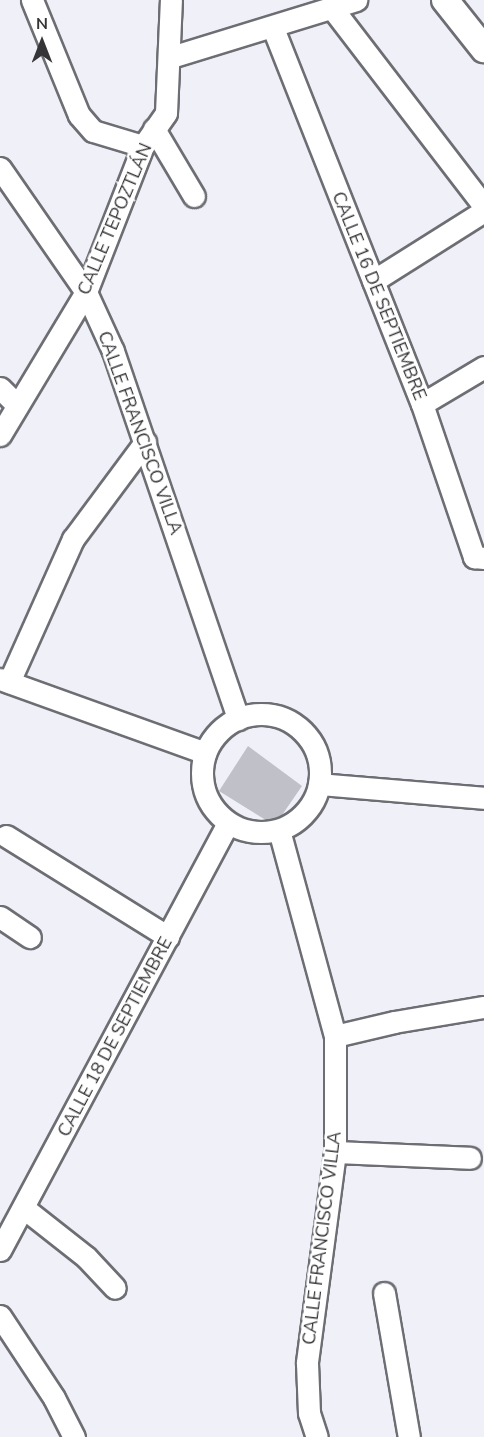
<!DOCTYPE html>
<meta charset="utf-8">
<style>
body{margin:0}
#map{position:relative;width:484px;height:1437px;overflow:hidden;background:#f0f1f8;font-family:"Nunito Sans",sans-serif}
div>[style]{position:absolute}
.building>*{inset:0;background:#c0c1c8}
.roads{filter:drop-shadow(2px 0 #6d6e74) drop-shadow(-2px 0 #6d6e74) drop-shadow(0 2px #6d6e74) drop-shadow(0 -2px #6d6e74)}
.minor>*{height:21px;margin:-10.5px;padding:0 10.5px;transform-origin:10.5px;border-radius:10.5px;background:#fff}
.minor>.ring{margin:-10.5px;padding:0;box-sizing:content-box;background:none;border:21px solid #fff;border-radius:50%}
.major>*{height:26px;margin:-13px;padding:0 13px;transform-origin:13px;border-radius:13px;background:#fff}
span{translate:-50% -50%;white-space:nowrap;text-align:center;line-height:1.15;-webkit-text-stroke:5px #fff;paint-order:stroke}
.street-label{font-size:18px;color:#353538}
.north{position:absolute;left:12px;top:12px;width:60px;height:60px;-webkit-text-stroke:4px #fff;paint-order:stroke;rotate:0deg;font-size:16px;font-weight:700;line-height:24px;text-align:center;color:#353538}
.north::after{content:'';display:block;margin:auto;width:21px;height:27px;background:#353538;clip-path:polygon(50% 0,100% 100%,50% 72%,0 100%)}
</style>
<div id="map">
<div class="building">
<div style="clip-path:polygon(248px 746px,302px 786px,280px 818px,269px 822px,219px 791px)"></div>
</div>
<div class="roads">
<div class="minor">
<div style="left:32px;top:0;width:124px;rotate:67.8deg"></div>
<div style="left:79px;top:115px;width:21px;rotate:49deg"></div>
<div style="left:93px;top:131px;width:52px;rotate:16.7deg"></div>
<div style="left:332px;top:8px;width:250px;rotate:52.5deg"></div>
<div style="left:273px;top:28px;width:404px;rotate:68.4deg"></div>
<div style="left:422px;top:404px;width:162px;rotate:71.2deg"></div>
<div style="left:474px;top:557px;width:10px;rotate:6deg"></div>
<div style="left:171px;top:57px;width:194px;rotate:-17.1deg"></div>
<div style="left:154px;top:129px;width:78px;rotate:59.2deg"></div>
<div style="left:0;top:168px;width:151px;rotate:55.3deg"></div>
<div style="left:86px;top:292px;width:65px;rotate:65.4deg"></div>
<div style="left:113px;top:351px;width:389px;rotate:71.2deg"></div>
<div style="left:373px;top:281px;width:131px;rotate:-32.2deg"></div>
<div style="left:0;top:388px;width:23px;rotate:45deg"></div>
<div style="left:422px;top:404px;width:72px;rotate:-30.8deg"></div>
<div style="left:0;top:435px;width:167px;rotate:-59deg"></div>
<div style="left:86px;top:292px;width:157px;rotate:-68.7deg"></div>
<div style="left:143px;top:146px;width:40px;rotate:-55.1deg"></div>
<div style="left:166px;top:113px;width:113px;rotate:-87.5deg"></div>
<div style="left:0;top:679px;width:218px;rotate:19.8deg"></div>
<div style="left:9px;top:682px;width:157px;rotate:-65.9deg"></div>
<div style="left:73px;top:539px;width:121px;rotate:-53.4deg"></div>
<div class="ring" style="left:202px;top:714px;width:97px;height:97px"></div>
<div style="left:319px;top:784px;width:166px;rotate:4.8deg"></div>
<div style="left:279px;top:830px;width:213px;rotate:74.8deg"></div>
<div style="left:335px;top:1036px;width:116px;rotate:90deg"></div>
<div style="left:335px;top:1152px;width:213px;rotate:97.6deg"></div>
<div style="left:307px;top:1363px;width:50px;rotate:87.7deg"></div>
<div style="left:309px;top:1413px;width:25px;rotate:72deg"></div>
<div style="left:6px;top:836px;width:191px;rotate:31.9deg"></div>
<div style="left:0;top:917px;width:36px;rotate:34deg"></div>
<div style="left:335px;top:1036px;width:61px;rotate:-13.3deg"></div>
<div style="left:394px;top:1022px;width:91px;rotate:-9.5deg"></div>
<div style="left:335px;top:1152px;width:135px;rotate:2.5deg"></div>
<div style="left:25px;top:1209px;width:78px;rotate:38.2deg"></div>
<div style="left:86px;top:1257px;width:42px;rotate:46.9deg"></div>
<div style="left:0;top:1250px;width:484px;rotate:-61.9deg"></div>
<div style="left:384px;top:1293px;width:146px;rotate:80.2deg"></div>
<div style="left:0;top:1316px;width:98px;rotate:56.6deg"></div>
<div style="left:54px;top:1398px;width:44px;rotate:62.9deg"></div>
</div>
<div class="major">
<div style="left:445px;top:0;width:63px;rotate:51.5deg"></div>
</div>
</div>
<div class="street-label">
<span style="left:115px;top:219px;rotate:-67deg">CALLE TEPOZTLÁN</span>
<span style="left:379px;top:296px;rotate:68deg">CALLE 16 DE SEPTIEMBRE</span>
<span style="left:140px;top:433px;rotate:70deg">CALLE FRANCISCO VILLA</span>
<span style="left:115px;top:1037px;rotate:-62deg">CALLE 18 DE SEPTIEMBRE</span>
<span style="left:322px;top:1238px;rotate:-83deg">CALLE FRANCISCO VILLA</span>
</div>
<div class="north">N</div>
</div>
